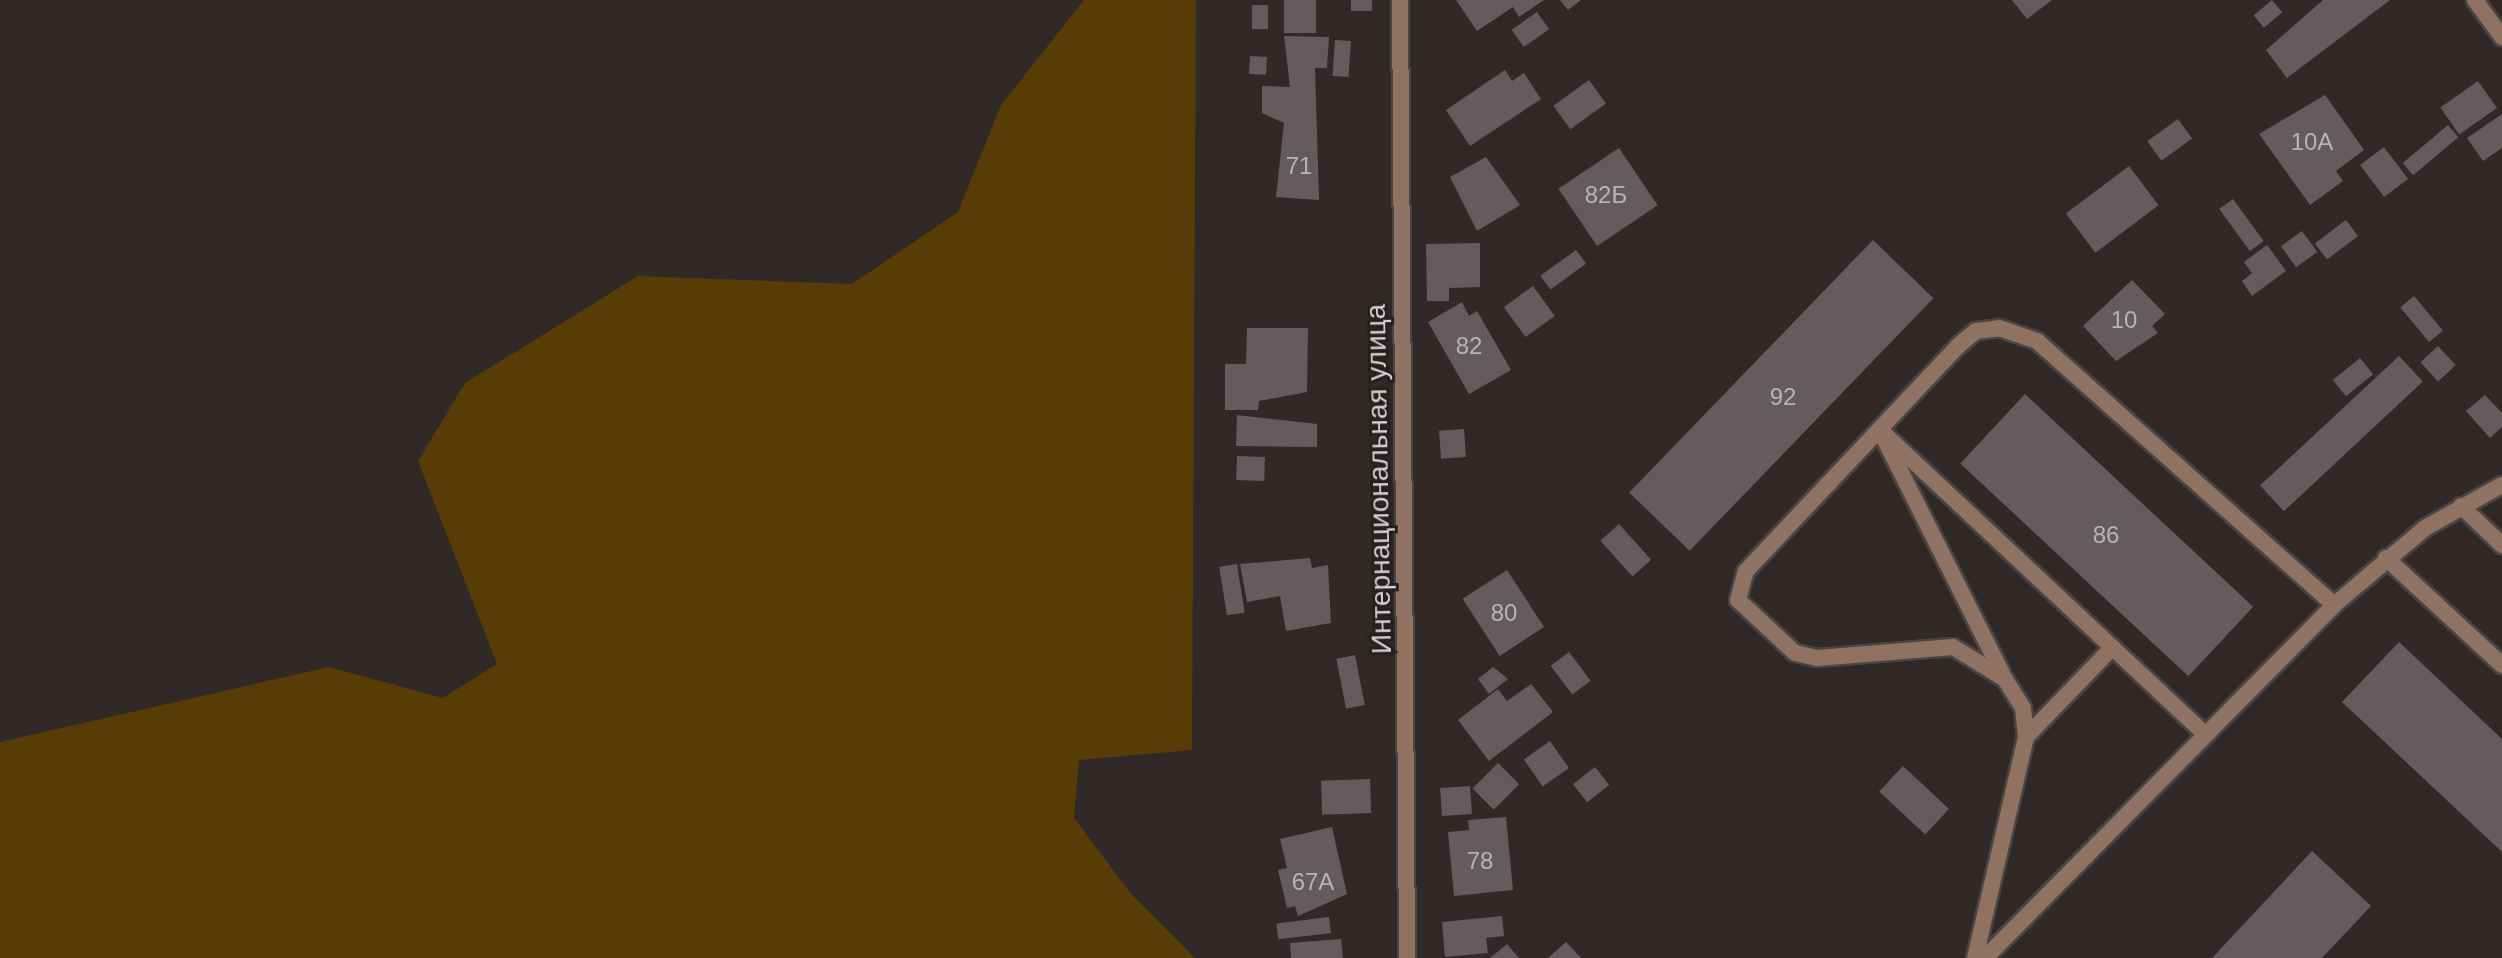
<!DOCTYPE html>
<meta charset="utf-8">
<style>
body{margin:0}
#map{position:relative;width:2502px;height:958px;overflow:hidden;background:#302928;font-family:Helvetica,sans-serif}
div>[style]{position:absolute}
.green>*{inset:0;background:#573c06}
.building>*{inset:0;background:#635b5d;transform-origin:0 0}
.roads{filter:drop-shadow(2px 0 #4a4443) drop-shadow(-2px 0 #4a4443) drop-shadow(0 2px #4a4443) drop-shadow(0 -2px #4a4443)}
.service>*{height:16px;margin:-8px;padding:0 8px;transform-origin:8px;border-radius:8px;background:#8f7261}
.minor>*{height:16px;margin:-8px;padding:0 8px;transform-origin:8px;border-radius:8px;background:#8f7261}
.tertiary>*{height:16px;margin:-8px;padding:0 8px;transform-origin:8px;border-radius:8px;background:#8f7261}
span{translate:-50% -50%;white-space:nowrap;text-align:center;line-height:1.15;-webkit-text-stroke:6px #261f1f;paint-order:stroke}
.number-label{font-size:24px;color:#b8b4b3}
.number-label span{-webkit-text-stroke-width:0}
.street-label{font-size:28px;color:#d5d1d0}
</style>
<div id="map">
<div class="green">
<div style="clip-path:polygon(1084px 0,1196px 0,1192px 750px,1079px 760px,1074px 818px,1131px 894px,1195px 958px,0 958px,0 742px,329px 667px,443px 698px,497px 664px,418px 461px,465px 383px,638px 276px,852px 284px,958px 212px,1001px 105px)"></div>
</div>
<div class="building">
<div style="left:1284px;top:0;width:32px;height:33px"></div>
<div style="left:1351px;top:0;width:21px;height:11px"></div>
<div style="clip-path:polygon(1456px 0,1544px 0,1519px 17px,1513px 7px,1477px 31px)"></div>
<div style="clip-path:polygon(1560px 0,1581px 0,1568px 10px)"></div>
<div style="clip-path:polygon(2012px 0,2052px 0,2027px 19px)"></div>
<div style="left:2272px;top:0;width:16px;height:24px;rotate:50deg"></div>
<div style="clip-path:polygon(2323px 0,2390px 0,2287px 78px,2266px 50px)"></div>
<div style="left:1252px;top:5px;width:16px;height:24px"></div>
<div style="left:1537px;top:12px;width:21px;height:31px;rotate:55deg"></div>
<div style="clip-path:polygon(1284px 36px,1329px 37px,1327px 68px,1315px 68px,1319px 200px,1276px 197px,1284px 123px,1262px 113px,1262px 86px,1290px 87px)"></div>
<div style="left:1335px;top:40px;width:16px;height:36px;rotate:4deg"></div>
<div style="left:1250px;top:56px;width:17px;height:18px;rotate:3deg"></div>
<div style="clip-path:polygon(1505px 70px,1512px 81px,1524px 73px,1541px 99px,1470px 146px,1446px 110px)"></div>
<div style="left:1589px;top:80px;width:29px;height:44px;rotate:54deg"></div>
<div style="left:2478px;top:81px;width:33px;height:46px;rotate:55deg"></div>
<div style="clip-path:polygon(2325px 95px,2364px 150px,2336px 171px,2343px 181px,2310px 205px,2259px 134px)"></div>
<div style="clip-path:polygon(2502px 114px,2502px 148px,2483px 161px,2467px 138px)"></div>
<div style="left:2178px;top:119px;width:24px;height:38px;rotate:54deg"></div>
<div style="left:2448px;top:125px;width:16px;height:59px;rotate:50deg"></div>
<div style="left:2384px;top:147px;width:40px;height:30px;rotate:53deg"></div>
<div style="left:1619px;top:148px;width:69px;height:73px;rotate:56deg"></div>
<div style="clip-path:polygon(1486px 157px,1520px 205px,1477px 231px,1450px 177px)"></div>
<div style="left:2129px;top:166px;width:49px;height:79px;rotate:53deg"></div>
<div style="left:2233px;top:199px;width:52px;height:17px;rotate:54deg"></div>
<div style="left:2346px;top:220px;width:20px;height:39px;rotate:53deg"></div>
<div style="left:2302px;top:231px;width:26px;height:26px;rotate:54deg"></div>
<div style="left:1873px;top:240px;width:84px;height:351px;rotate:44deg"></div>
<div style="clip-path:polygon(1480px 243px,1480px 287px,1449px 288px,1449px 301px,1427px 301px,1426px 244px)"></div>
<div style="clip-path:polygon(2267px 245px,2286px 271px,2252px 296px,2242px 281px,2252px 273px,2244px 262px)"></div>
<div style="left:1576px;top:250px;width:17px;height:44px;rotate:54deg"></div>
<div style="clip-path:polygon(2132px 280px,2165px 314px,2152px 326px,2158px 333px,2116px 361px,2083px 326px)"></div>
<div style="left:1533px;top:286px;width:37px;height:36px;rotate:54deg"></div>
<div style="left:2414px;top:296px;width:45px;height:18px;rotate:50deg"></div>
<div style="clip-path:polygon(1462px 302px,1469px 316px,1477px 311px,1511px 370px,1469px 394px,1428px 322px)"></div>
<div style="clip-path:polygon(1247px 328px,1308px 328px,1307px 392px,1259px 401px,1258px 410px,1225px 410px,1225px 364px,1246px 364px)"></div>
<div style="left:2438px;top:346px;width:26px;height:24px;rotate:47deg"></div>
<div style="left:2399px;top:356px;width:35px;height:190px;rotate:47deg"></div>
<div style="left:2360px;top:358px;width:21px;height:35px;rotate:51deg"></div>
<div style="left:2025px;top:394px;width:312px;height:95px;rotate:43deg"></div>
<div style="clip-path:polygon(2485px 395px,2502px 413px,2502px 427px,2490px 438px,2466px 411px)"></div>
<div style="clip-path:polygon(1237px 415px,1317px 424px,1317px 447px,1236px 446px)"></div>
<div style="left:1464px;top:429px;width:28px;height:25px;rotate:86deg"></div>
<div style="left:1237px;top:456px;width:28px;height:24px;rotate:2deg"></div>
<div style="left:1619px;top:524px;width:48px;height:25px;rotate:48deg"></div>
<div style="clip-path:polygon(1310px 558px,1312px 568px,1328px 565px,1331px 623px,1286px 631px,1280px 596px,1247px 602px,1240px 564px)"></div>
<div style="left:1237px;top:564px;width:49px;height:18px;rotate:81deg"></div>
<div style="left:1507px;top:570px;width:68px;height:53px;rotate:57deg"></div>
<div style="clip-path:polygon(2399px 642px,2502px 739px,2502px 852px,2342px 702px)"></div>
<div style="left:1569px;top:652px;width:36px;height:23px;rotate:53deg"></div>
<div style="left:1355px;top:655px;width:51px;height:19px;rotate:79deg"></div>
<div style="clip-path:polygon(1493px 667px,1508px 679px,1489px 694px,1478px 679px)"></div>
<div style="clip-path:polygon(1531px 684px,1553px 712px,1489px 761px,1458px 720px,1498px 689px,1507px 701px)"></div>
<div style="left:1550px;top:741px;width:33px;height:32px;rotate:55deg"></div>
<div style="left:1498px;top:763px;width:30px;height:36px;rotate:45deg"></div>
<div style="left:1903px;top:766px;width:63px;height:35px;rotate:43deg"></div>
<div style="left:1595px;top:767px;width:23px;height:28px;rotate:52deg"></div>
<div style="left:1370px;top:779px;width:34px;height:49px;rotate:88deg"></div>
<div style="left:1470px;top:786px;width:28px;height:30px;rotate:86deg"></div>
<div style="clip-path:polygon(1506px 817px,1513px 890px,1454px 896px,1448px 832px,1469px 830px,1468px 820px)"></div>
<div style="clip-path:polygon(1332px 827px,1347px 894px,1298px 916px,1295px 906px,1287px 908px,1278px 870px,1287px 868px,1280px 839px)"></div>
<div style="clip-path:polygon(2312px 851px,2371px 906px,2322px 958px,2212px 958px)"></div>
<div style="clip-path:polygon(1502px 916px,1504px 936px,1486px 938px,1488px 953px,1445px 957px,1442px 922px)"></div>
<div style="left:1329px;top:917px;width:16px;height:53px;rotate:83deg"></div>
<div style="clip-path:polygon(1341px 939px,1343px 958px,1291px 958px,1290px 943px)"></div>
<div style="clip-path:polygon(1566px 942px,1581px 958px,1548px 958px)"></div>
<div style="clip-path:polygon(1507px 944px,1519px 958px,1490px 958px)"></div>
</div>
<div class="roads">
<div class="service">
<div style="left:2461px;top:506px;width:57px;rotate:43.6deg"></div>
<div style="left:2386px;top:558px;width:158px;rotate:42.7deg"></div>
<div style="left:2002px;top:673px;width:272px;rotate:-116.7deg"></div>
<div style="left:1880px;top:430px;width:446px;rotate:43.1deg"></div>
<div style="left:2026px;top:737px;width:124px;rotate:-46deg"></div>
<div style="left:1975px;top:958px;width:227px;rotate:-77deg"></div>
<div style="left:2026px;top:737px;width:29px;rotate:-96deg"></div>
<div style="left:2023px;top:708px;width:34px;rotate:-122deg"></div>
<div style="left:2005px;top:679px;width:61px;rotate:-148.4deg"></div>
<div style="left:1953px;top:647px;width:136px;rotate:175.4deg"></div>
<div style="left:1817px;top:658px;width:23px;rotate:-167deg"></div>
<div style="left:1795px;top:653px;width:78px;rotate:-137.1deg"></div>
<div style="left:1738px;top:600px;width:30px;rotate:-75deg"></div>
<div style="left:1746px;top:571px;width:309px;rotate:-46.7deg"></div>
<div style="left:1958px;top:346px;width:23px;rotate:-40deg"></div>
<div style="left:1976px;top:331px;width:23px;rotate:-7deg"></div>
<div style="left:1999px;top:328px;width:40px;rotate:18.9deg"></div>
<div style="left:2037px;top:341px;width:397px;rotate:41.6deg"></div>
<div style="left:1985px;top:958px;width:496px;rotate:-45.3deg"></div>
<div style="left:2334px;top:605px;width:119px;rotate:-40.2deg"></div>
<div style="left:2425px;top:528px;width:88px;rotate:-29.2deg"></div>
</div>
<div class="minor">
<div style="left:2475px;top:0;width:46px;rotate:53.9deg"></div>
</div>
<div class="tertiary">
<div style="left:1400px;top:0;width:958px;rotate:89.58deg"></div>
</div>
</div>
<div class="number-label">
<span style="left:2312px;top:142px">10А</span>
<span style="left:1299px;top:166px">71</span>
<span style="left:1606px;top:195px">82Б</span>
<span style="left:2124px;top:320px">10</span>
<span style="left:1469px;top:346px">82</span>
<span style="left:1783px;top:397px">92</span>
<span style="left:2106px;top:535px">86</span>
<span style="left:1504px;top:613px">80</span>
<span style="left:1480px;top:861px">78</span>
<span style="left:1313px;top:882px">67А</span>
</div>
<div class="street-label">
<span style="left:1379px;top:479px;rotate:-91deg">Интернациональная улица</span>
</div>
</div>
